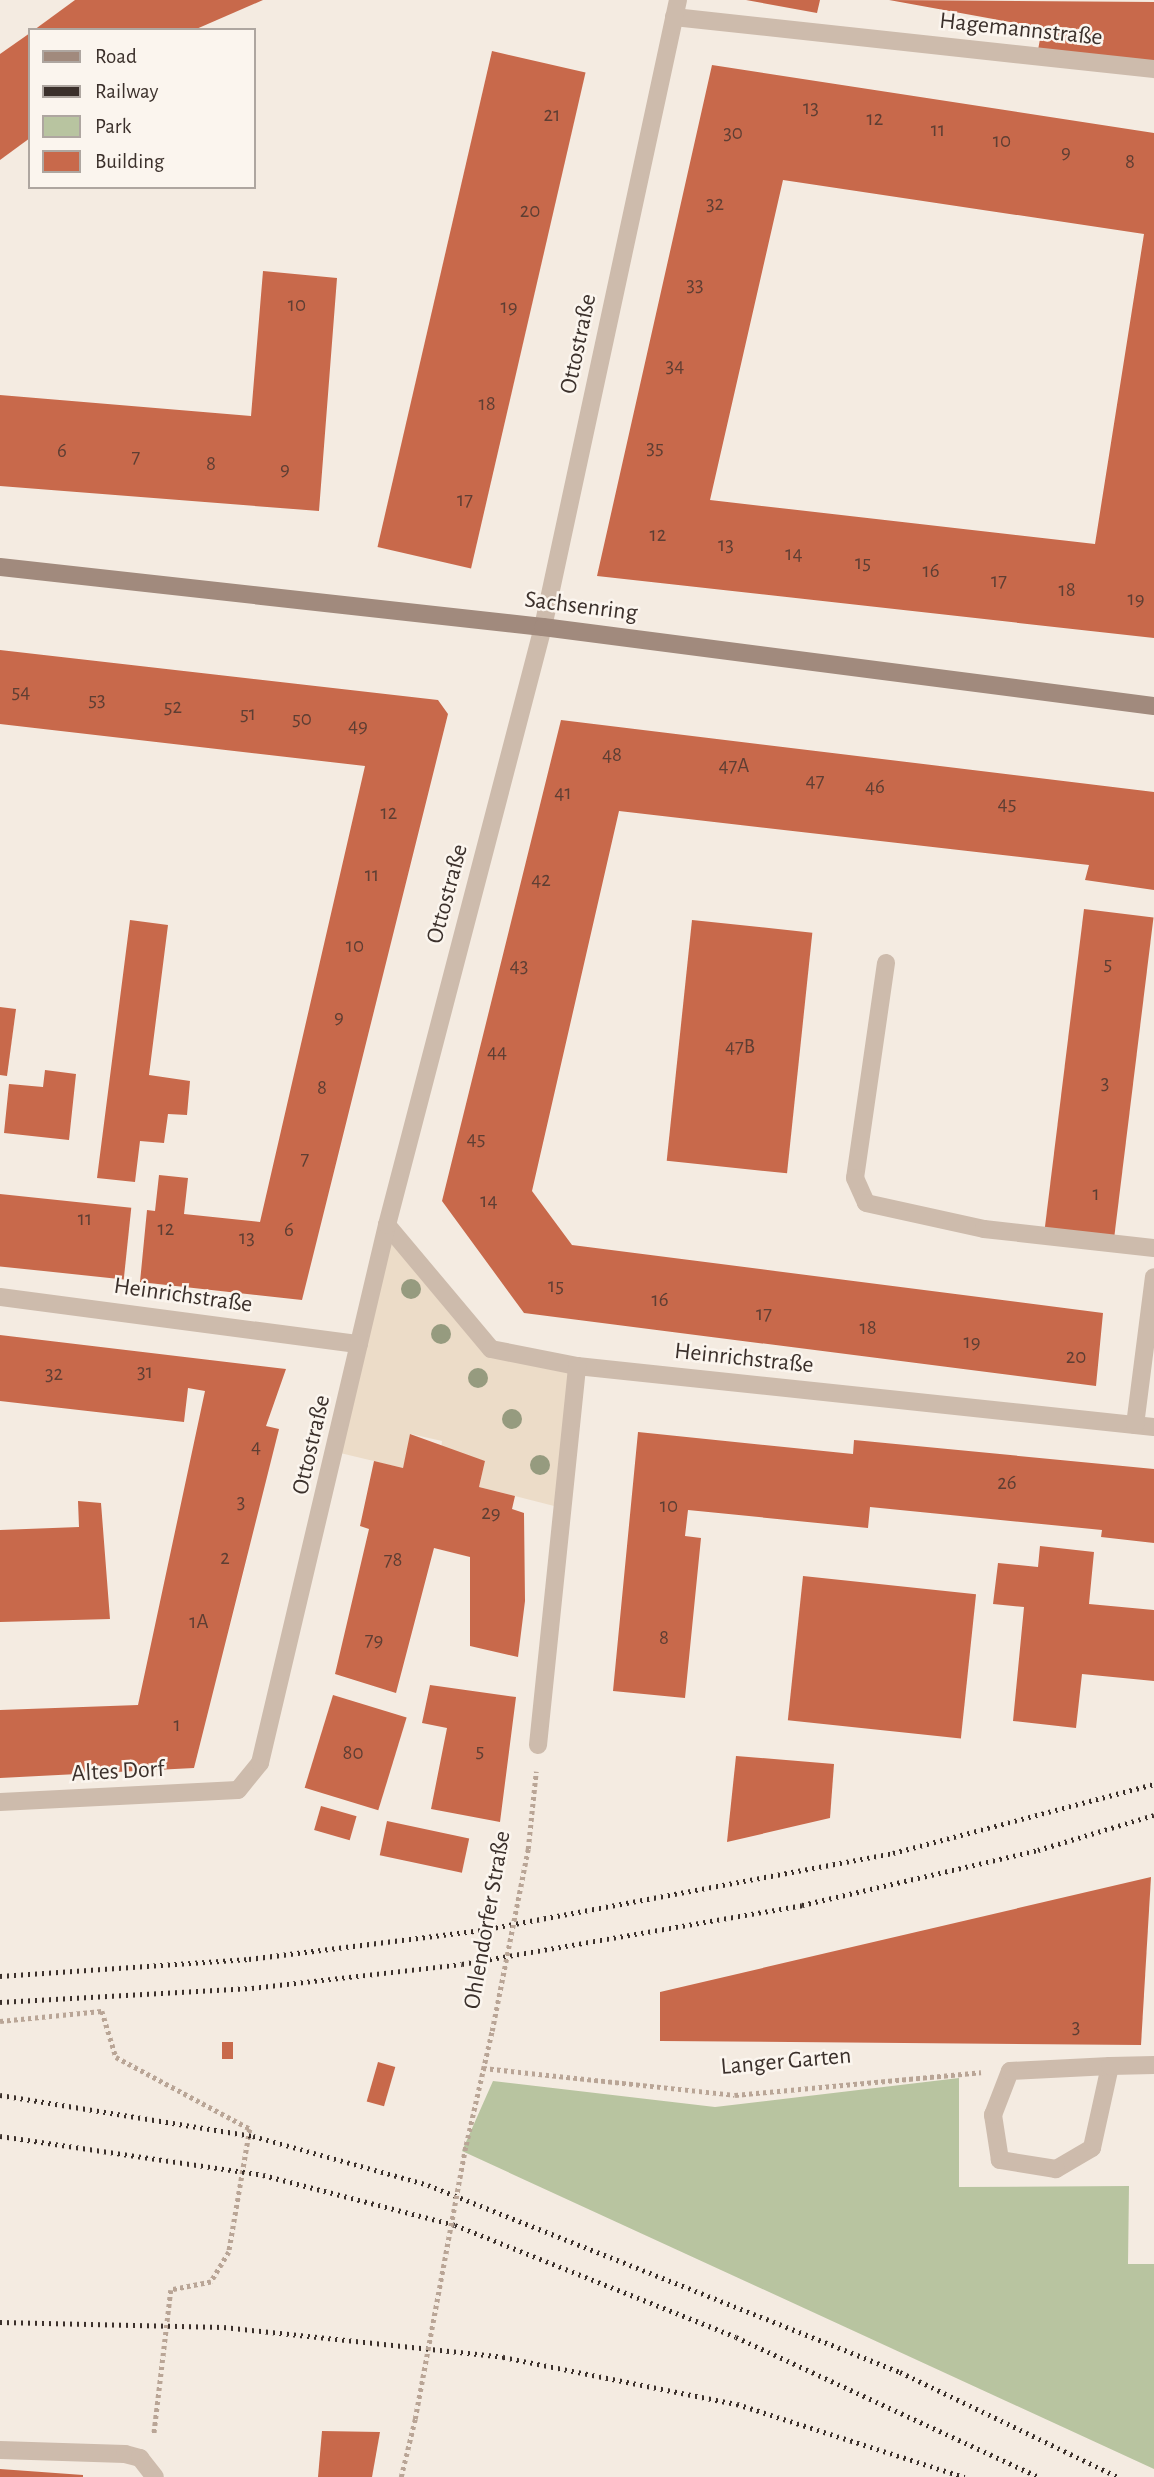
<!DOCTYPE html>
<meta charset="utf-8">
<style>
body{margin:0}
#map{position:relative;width:1154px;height:2477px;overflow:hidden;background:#f4ebe1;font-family:"Alegreya Sans",sans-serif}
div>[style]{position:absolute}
.green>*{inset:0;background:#b8c4a0}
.plaza>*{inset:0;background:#ecdcc8}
.building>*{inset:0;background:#c8694b;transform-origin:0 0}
.path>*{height:4.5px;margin-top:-2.25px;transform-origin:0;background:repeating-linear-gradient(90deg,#b9a596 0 3.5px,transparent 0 7px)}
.lane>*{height:18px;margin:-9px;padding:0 9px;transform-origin:9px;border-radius:9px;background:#cdbbac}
.street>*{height:18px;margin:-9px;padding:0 9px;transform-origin:9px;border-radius:9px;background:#cdbbac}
.secondary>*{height:18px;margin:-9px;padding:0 9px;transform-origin:9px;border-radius:9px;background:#a18a7d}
.rail>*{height:5px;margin-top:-2.5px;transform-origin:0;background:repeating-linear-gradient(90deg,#3b302b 0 2px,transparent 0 7px)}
.path-bridge>*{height:4.5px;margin-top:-2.25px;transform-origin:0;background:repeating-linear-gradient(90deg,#b9a596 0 3.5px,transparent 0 7px)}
.trees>*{width:20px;height:20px;margin:-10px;border-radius:50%;background:#969b7f}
span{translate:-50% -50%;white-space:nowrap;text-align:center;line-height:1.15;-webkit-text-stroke:5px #fbf5ee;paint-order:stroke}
.number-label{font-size:21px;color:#5e3e33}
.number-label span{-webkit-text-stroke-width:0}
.street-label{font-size:24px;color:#3b302b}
.legend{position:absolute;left:28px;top:28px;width:228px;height:161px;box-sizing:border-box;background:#fbf5ee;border:2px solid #aea6a0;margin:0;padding:9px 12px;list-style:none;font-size:21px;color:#3b302b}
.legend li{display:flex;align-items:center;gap:14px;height:35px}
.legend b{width:35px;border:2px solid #aea6a0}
</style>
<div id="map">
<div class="green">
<div style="clip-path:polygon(959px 2078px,959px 2187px,1129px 2186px,1128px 2264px,1154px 2264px,1154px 2469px,462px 2151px,493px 2081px,715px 2107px)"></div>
</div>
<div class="plaza">
<div style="clip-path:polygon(387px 1225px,491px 1349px,577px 1366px,562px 1508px,479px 1487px,485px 1461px,441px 1449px,442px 1441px,411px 1434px,403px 1468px,336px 1452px)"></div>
</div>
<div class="building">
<div style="clip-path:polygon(75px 0,263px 0,194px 30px,34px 30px)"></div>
<div style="clip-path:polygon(746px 0,820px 0,817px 13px)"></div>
<div style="clip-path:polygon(889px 0,1154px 2px,1154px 61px,1038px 50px,1042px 28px)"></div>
<div style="clip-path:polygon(30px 33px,30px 138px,0 160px,0 54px)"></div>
<div style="left:492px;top:51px;width:96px;height:509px;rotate:13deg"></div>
<div style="clip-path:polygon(evenodd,712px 65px,1154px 133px,1154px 638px,597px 576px,712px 65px,783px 180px,1144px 234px,1095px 544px,710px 500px,783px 180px)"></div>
<div style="clip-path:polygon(263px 271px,337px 278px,319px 511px,0 486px,0 395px,251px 416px)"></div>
<div style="clip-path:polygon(0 650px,438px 700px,448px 714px,302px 1300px,140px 1282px,147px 1210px,155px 1211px,159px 1175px,188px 1178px,184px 1214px,260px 1222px,365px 766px,0 724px)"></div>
<div style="clip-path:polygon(561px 720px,1154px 792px,1154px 890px,1085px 880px,1089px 865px,619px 811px,532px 1191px,572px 1245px,1103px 1313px,1096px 1386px,524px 1313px,442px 1201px)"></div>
<div style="left:1084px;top:909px;width:70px;height:328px;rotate:7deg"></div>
<div style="clip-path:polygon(130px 920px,168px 925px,149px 1075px,190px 1081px,187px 1115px,168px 1114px,164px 1143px,140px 1141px,135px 1182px,97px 1178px)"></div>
<div style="left:692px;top:920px;width:121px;height:242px;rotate:6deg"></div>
<div style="clip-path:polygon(0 1007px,16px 1009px,7px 1076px,0 1075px)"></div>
<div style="clip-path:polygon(45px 1070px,76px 1074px,69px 1140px,4px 1133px,9px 1084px,43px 1087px)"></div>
<div style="left:0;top:1194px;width:132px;height:72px;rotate:6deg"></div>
<div style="clip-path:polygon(0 1335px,286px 1369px,266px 1426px,279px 1429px,194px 1768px,0 1778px,0 1710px,138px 1705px,205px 1391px,188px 1388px,184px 1422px,0 1401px)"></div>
<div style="clip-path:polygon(638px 1432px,853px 1454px,854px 1440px,1154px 1469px,1154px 1543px,1101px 1537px,1102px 1530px,870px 1507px,868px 1528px,688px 1510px,685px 1536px,701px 1538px,685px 1698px,613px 1691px)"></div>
<div style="clip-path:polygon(410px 1434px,485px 1461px,479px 1487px,515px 1496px,512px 1509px,524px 1513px,525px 1601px,518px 1657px,470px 1646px,470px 1557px,434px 1548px,396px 1693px,335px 1674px,369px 1529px,360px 1526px,374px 1461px,403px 1468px)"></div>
<div style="clip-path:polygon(78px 1501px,101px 1503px,110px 1619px,0 1622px,0 1530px,79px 1527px)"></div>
<div style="clip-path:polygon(1040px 1546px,1094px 1552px,1089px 1604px,1154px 1610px,1154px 1681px,1082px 1674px,1076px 1728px,1013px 1721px,1024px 1607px,993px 1604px,998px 1563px,1038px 1567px)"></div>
<div style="left:803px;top:1576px;width:174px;height:145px;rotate:6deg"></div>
<div style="clip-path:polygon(430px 1685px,516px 1697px,500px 1822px,431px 1809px,447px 1728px,422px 1723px)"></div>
<div style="left:333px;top:1695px;width:77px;height:97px;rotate:17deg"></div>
<div style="clip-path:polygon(736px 1756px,834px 1764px,830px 1818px,727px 1842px)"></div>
<div style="left:321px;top:1806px;width:37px;height:25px;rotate:16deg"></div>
<div style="left:387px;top:1821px;width:84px;height:35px;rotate:12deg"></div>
<div style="clip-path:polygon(1151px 1877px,1141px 2045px,660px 2041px,660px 1992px)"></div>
<div style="left:233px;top:2042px;width:17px;height:11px;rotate:90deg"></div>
<div style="left:378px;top:2062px;width:18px;height:41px;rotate:16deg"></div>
<div style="clip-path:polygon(322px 2431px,380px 2432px,372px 2477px,318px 2477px)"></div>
<div style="clip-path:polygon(0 2469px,83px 2475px,83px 2477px,0 2477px)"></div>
</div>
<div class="path">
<div style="left:528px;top:1849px;width:78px;rotate:-84.1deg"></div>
<div style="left:0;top:2021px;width:102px;rotate:-5.6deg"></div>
<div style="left:102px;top:2011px;width:48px;rotate:73.1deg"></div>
<div style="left:116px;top:2057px;width:152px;rotate:28.2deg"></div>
<div style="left:250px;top:2129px;width:125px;rotate:99.7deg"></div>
<div style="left:229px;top:2252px;width:35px;rotate:121deg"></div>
<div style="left:211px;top:2282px;width:41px;rotate:168.7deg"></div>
<div style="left:171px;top:2290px;width:145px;rotate:96.7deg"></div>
<div style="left:483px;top:2068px;width:253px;rotate:6.1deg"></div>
<div style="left:735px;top:2095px;width:247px;rotate:-5.3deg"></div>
<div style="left:466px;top:2145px;width:117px;rotate:-77.2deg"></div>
<div style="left:401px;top:2477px;width:60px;rotate:-76.4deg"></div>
</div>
<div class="lane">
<div style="left:886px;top:963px;width:217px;rotate:98.2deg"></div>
<div style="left:855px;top:1178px;width:27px;rotate:66deg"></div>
<div style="left:866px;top:1203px;width:121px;rotate:12.4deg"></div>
<div style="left:984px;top:1229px;width:171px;rotate:6.4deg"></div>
<div style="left:0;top:2450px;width:125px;rotate:1.8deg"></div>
<div style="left:125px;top:2454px;width:16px;rotate:15deg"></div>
<div style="left:140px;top:2458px;width:24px;rotate:52deg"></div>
</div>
<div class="street">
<div style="left:674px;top:17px;width:483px;rotate:6.2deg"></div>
<div style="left:387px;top:1225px;width:162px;rotate:50deg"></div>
<div style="left:491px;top:1349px;width:88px;rotate:11.2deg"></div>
<div style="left:577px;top:1366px;width:580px;rotate:6.03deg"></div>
<div style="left:0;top:1297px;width:362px;rotate:7.5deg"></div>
<div style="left:1135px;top:1425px;width:149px;rotate:-82.7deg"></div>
<div style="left:538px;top:1745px;width:381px;rotate:-84.1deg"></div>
<div style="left:0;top:1802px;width:238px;rotate:-2.9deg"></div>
<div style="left:238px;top:1790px;width:35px;rotate:-51deg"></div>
<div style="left:260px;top:1763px;width:553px;rotate:-76.72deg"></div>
<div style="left:387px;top:1225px;width:618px;rotate:-75.38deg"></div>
<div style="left:543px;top:627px;width:641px;rotate:-77.85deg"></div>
<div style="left:1110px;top:2066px;width:84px;rotate:102.4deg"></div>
<div style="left:1092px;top:2148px;width:42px;rotate:149.7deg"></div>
<div style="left:1056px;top:2169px;width:57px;rotate:-170.9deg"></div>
<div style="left:1000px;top:2160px;width:46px;rotate:-98.8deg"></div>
<div style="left:993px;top:2115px;width:47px;rotate:-68.9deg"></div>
<div style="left:1010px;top:2071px;width:100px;rotate:-2.9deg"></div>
<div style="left:1110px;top:2066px;width:44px;rotate:-1.3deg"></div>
</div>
<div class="secondary">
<div style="left:0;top:567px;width:546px;rotate:6.31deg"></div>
<div style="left:543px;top:627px;width:616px;rotate:7.37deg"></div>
</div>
<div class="rail">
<div style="left:0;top:1976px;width:250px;rotate:-3.9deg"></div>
<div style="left:249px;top:1959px;width:235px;rotate:-7.1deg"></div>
<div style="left:482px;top:1930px;width:418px;rotate:-10.6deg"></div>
<div style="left:893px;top:1853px;width:270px;rotate:-14.8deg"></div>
<div style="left:0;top:2002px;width:252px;rotate:-3.2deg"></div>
<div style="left:252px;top:1988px;width:211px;rotate:-6.5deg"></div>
<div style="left:462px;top:1964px;width:345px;rotate:-9.8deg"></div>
<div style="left:802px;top:1905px;width:242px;rotate:-13.1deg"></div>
<div style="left:1038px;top:1850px;width:121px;rotate:-16.8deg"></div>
<div style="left:0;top:2095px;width:256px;rotate:9.2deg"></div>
<div style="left:253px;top:2136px;width:182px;rotate:15.6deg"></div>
<div style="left:428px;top:2185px;width:508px;rotate:21.61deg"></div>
<div style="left:900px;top:2372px;width:242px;rotate:25.7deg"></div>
<div style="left:0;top:2136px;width:266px;rotate:8.4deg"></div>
<div style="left:263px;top:2175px;width:198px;rotate:14.6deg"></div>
<div style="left:455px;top:2225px;width:302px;rotate:21.7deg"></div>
<div style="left:736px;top:2337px;width:334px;rotate:24.8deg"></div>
<div style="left:0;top:2322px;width:224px;rotate:1.3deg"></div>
<div style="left:224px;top:2327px;width:281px;rotate:6.1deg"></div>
<div style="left:503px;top:2357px;width:239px;rotate:11.4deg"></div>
<div style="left:737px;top:2404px;width:239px;rotate:17.8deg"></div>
</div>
<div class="path-bridge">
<div style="left:492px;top:2031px;width:186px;rotate:-78.8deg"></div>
<div style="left:415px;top:2419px;width:279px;rotate:-79.5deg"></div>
</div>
<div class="trees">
<div style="left:411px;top:1289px"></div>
<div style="left:441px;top:1334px"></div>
<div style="left:478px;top:1378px"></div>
<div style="left:512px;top:1419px"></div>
<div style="left:540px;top:1465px"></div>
</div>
<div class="number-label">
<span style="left:811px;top:108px">13</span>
<span style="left:552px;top:115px">21</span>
<span style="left:875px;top:119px">12</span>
<span style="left:938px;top:130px">11</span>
<span style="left:733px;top:133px">30</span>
<span style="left:1002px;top:141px">10</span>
<span style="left:1066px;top:152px">9</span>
<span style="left:1130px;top:162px">8</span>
<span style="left:715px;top:204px">32</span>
<span style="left:530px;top:211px">20</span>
<span style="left:695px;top:285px">33</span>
<span style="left:297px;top:305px">10</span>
<span style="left:509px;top:307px">19</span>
<span style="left:675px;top:366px">34</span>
<span style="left:487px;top:404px">18</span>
<span style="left:655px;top:448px">35</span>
<span style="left:62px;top:451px">6</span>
<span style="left:136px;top:457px">7</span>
<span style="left:211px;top:464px">8</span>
<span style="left:285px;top:469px">9</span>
<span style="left:465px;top:500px">17</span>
<span style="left:658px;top:535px">12</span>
<span style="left:726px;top:545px">13</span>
<span style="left:794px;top:554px">14</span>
<span style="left:863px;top:563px">15</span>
<span style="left:931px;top:571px">16</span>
<span style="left:999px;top:581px">17</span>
<span style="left:1067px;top:590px">18</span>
<span style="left:1136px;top:599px">19</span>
<span style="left:21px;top:692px">54</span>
<span style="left:97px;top:700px">53</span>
<span style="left:173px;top:707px">52</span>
<span style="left:248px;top:714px">51</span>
<span style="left:302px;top:719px">50</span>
<span style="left:358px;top:726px">49</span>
<span style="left:612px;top:755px">48</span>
<span style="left:734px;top:766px">47A</span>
<span style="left:815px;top:781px">47</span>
<span style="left:875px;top:787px">46</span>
<span style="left:563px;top:793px">41</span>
<span style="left:1007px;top:804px">45</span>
<span style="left:389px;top:813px">12</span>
<span style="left:372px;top:875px">11</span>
<span style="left:541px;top:880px">42</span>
<span style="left:355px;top:946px">10</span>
<span style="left:1108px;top:964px">5</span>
<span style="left:519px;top:966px">43</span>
<span style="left:339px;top:1017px">9</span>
<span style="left:740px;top:1047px">47B</span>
<span style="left:497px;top:1052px">44</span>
<span style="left:1105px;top:1083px">3</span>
<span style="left:322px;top:1088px">8</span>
<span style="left:476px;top:1139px">45</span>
<span style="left:305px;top:1159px">7</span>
<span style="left:1096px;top:1194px">1</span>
<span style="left:489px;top:1201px">14</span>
<span style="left:85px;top:1219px">11</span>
<span style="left:166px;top:1229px">12</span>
<span style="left:289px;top:1230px">6</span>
<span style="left:247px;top:1238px">13</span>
<span style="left:556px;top:1286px">15</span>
<span style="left:660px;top:1300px">16</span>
<span style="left:764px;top:1314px">17</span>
<span style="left:868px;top:1328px">18</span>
<span style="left:972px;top:1342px">19</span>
<span style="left:1076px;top:1357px">20</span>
<span style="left:145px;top:1372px">31</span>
<span style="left:54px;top:1374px">32</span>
<span style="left:256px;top:1447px">4</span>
<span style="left:1007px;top:1483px">26</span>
<span style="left:241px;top:1502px">3</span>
<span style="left:669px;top:1506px">10</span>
<span style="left:491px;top:1513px">29</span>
<span style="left:225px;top:1558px">2</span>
<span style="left:393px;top:1560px">78</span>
<span style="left:199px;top:1622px">1A</span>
<span style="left:664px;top:1638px">8</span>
<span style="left:374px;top:1640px">79</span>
<span style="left:177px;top:1725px">1</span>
<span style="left:480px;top:1751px">5</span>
<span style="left:353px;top:1753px">80</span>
<span style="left:1076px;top:2027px">3</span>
</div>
<div class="street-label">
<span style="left:1021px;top:30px;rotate:6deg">Hagemannstraße</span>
<span style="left:579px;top:344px;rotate:-78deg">Ottostraße</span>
<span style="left:581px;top:607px;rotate:7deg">Sachsenring</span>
<span style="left:448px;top:894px;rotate:-75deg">Ottostraße</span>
<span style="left:183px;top:1296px;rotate:8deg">Heinrichstraße</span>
<span style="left:744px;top:1359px;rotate:6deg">Heinrichstraße</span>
<span style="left:312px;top:1445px;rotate:-77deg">Ottostraße</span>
<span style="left:118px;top:1772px;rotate:-3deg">Altes Dorf</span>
<span style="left:488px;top:1920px;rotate:-80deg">Ohlendorfer Straße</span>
<span style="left:786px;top:2062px;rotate:-5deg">Langer Garten</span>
</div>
<ul class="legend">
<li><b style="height:9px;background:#a18a7d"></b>Road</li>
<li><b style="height:9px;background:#3b302b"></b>Railway</li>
<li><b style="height:19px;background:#b8c4a0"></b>Park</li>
<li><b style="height:19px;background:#c8694b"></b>Building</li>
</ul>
</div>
